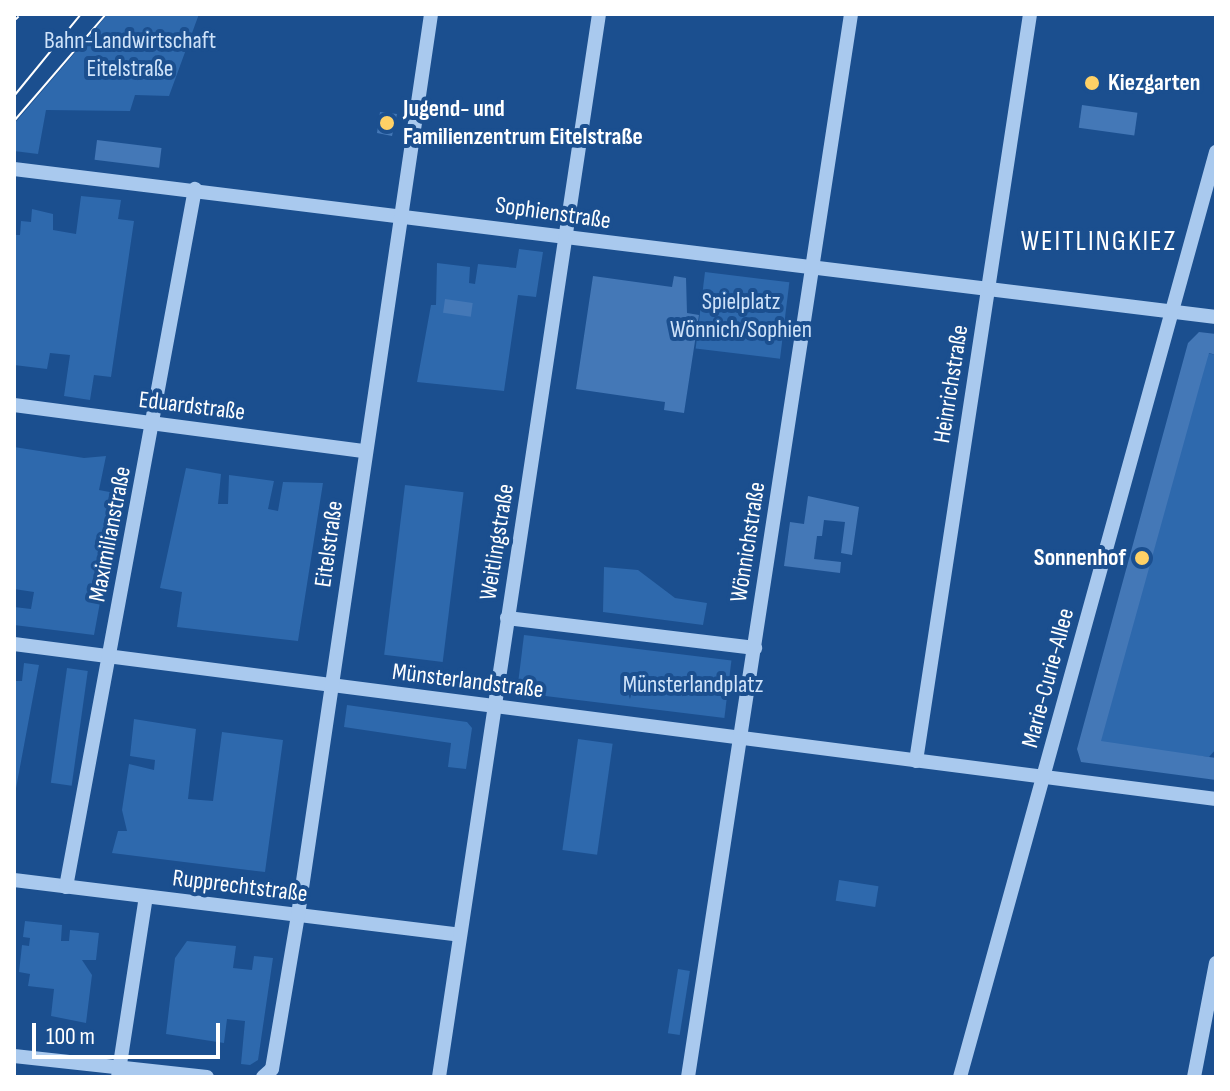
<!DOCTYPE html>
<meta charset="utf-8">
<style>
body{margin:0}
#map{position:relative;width:1230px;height:1091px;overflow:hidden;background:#1b4f8f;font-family:"Sofia Sans Condensed",sans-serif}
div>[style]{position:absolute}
.green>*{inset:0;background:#2e69ad;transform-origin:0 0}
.building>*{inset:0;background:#4478b7;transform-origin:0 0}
.minor>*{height:14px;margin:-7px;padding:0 7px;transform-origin:7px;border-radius:7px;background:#a9c9ee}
.tram>*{height:2px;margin:-1px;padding:0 1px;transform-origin:1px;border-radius:1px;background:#fff}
.rail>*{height:7px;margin-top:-3.5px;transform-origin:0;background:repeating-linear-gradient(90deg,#1b4f8f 0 12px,#fff 0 24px);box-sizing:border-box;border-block:2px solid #fff}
.dots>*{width:22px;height:22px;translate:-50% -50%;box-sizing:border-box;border:4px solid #1b4f8f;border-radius:50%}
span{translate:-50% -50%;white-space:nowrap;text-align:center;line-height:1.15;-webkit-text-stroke:8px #1b4f8f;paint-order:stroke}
.park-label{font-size:24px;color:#cfe3fa}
.poi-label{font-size:24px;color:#fff;font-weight:700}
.left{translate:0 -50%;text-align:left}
.right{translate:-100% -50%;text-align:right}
.street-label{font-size:24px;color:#fff}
.quarter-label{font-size:28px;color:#fff;letter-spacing:2px}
.frame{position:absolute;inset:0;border:16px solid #fff;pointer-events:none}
.scale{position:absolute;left:32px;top:1023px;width:188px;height:36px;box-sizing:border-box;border:4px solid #fff;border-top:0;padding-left:10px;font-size:24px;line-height:28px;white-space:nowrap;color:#fff;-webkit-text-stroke:6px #1b4f8f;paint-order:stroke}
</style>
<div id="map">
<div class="green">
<div style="clip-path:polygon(108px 14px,199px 14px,169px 96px,135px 95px,130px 111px,46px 110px,38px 154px,14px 151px,14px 124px)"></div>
<div style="clip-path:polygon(81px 196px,121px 200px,118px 219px,134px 221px,111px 377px,94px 375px,90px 400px,64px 396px,70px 355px,50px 353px,47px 369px,14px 365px,14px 235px,20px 235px,21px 221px,31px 222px,32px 209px,53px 214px,53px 230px,76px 234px)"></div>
<div style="clip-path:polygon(519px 249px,543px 252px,536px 297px,518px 295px,504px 391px,417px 382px,431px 305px,436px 305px,437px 263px,470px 267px,469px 283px,475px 284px,478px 264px,516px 268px)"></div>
<div style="left:705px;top:272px;width:85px;height:77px;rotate:7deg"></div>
<div style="clip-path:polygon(1207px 353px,1216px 355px,1216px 749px,1209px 757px,1099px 744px)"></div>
<div style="clip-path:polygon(14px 447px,84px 458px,106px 456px,99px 490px,120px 494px,94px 635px,14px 625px,14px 607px,31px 609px,34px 592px,14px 589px)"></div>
<div style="clip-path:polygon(186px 468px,221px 474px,218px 504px,228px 504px,229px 475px,274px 481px,268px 509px,278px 511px,283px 482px,323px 483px,298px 641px,177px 627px,182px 592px,160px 588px)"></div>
<div style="left:405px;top:485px;width:59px;height:171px;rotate:7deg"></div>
<div style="clip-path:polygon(604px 567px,638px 570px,675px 598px,707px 603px,703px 625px,603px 612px)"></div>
<div style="left:524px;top:635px;width:209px;height:58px;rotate:7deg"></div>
<div style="clip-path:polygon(24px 663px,39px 665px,14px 799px,14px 681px,22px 681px)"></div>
<div style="left:67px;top:668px;width:21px;height:116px;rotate:8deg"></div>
<div style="clip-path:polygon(347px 705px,467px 722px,472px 728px,466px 769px,448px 767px,451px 743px,344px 727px)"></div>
<div style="clip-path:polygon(134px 719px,196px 729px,188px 799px,213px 801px,222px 732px,283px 740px,265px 872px,112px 853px,118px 831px,127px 831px,122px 810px,129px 764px,154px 770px,155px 760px,130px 756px)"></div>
<div style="left:578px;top:739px;width:35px;height:112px;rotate:8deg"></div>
<div style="left:839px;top:880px;width:40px;height:21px;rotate:9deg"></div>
<div style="clip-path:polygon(25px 921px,62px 925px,61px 941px,69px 941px,70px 930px,99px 933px,96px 960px,82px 960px,92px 975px,86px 1023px,51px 1016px,54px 989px,28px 986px,30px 974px,19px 972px,22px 945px,29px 946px,30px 938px,23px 937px)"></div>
<div style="clip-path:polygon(187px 941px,236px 946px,233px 968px,252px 970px,254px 956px,273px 958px,258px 1060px,250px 1065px,241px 1064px,245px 1021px,227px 1019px,224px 1043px,166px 1034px,175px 958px)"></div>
<div style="left:678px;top:969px;width:12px;height:65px;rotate:9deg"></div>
</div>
<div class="building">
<div style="left:1082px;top:105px;width:56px;height:23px;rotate:8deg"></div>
<div style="clip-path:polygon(380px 112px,397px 114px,392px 136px,377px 133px)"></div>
<div style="left:97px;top:140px;width:65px;height:20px;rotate:7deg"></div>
<div style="clip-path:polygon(593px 276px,672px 287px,674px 276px,686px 278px,687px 313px,699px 315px,684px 413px,664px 410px,665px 402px,576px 389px)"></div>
<div style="left:445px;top:299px;width:28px;height:14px;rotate:8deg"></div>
<div style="clip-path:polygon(1199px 332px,1216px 334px,1216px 355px,1209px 353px,1201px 381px,1101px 741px,1216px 758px,1216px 780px,1081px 762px,1077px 749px,1188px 343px)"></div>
<div style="clip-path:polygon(808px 496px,859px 507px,852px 555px,841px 553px,845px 522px,824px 520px,822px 536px,817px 536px,814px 559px,841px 562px,840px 573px,784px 566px,790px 522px,804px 524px)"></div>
</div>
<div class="minor">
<div style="left:14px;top:169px;width:1211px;rotate:7.02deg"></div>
<div style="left:14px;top:405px;width:354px;rotate:7.5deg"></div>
<div style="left:507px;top:618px;width:250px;rotate:6.9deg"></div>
<div style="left:14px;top:644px;width:1212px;rotate:7.35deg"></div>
<div style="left:916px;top:761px;width:756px;rotate:-81.32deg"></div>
<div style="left:14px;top:880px;width:449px;rotate:7deg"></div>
<div style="left:66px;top:887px;width:710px;rotate:-79.53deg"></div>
<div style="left:14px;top:1056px;width:194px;rotate:6.2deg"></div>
<div style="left:118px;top:1077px;width:182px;rotate:-81.2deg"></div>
<div style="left:263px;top:1077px;width:12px;rotate:-42deg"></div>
<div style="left:272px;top:1069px;width:156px;rotate:-80.4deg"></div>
<div style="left:298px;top:915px;width:911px;rotate:-81.6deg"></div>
<div style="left:439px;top:1077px;width:1075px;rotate:-81.44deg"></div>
<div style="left:688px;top:1077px;width:1075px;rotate:-81.28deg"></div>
<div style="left:960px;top:1077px;width:960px;rotate:-74.53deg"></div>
<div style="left:1194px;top:1077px;width:116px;rotate:-79.1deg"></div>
</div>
<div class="tram">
<div style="left:14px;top:96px;width:106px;rotate:-50.7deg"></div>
<div style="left:14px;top:121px;width:141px;rotate:-49.3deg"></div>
</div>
<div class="rail">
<div style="left:14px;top:17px;width:4px;rotate:-45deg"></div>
</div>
<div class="dots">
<div style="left:1092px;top:83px;background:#ffd166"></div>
<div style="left:387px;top:123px;background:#ffd166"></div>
<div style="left:1142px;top:558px;background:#ffd166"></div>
</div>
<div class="park-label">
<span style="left:130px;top:55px">Bahn-Landwirtschaft<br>Eitelstraße</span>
<span style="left:741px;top:316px">Spielplatz<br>Wönnich/Sophien</span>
<span style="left:693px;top:685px">Münsterlandplatz</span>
</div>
<div class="poi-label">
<span class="left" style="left:1108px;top:83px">Kiezgarten</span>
<span class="left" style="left:403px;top:123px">Jugend- und<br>Familienzentrum Eitelstraße</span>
<span class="right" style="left:1126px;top:558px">Sonnenhof</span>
</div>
<div class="street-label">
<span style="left:553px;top:213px;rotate:8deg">Sophienstraße</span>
<span style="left:951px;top:384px;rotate:-81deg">Heinrichstraße</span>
<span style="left:192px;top:406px;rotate:7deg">Eduardstraße</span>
<span style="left:110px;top:534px;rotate:-79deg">Maximilianstraße</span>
<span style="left:497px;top:542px;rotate:-81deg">Weitlingstraße</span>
<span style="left:748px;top:542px;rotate:-81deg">Wönnichstraße</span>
<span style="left:329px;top:544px;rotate:-82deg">Eitelstraße</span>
<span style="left:1048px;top:678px;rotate:-75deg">Marie-Curie-Allee</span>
<span style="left:468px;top:681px;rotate:7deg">Münsterlandstraße</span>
<span style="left:240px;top:886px;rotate:7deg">Rupprechtstraße</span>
</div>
<div class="quarter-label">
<span style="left:1099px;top:242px">WEITLINGKIEZ</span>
</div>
<div class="frame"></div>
<div class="scale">100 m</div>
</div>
